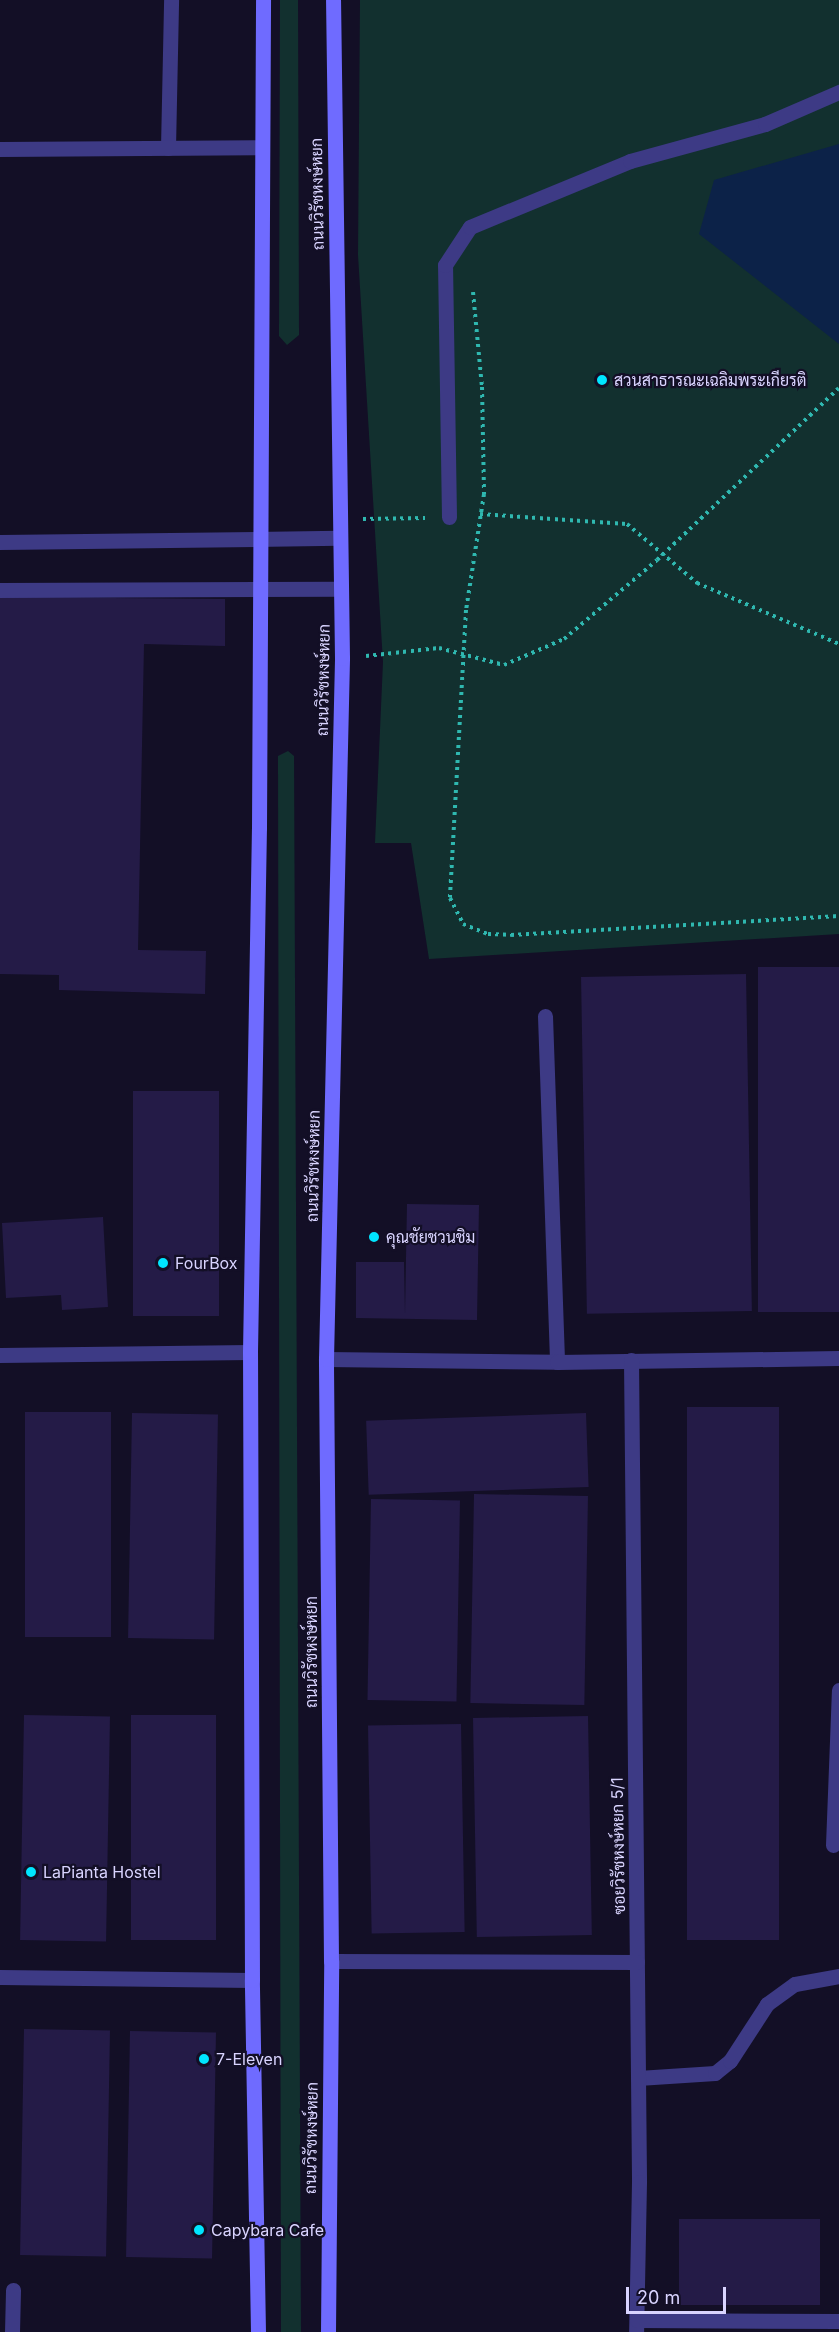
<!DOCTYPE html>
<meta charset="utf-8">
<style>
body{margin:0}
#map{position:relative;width:839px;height:2332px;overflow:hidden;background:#130f26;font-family:Inter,Sarabun,sans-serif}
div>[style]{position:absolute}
.green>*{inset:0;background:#12302f}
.water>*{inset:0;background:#0c2248}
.building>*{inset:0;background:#241b47;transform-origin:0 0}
.path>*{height:4px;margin-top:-2px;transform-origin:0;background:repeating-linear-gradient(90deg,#2fb8b0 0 3px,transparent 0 7.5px)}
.service>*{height:15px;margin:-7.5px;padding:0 7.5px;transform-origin:7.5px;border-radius:7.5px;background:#3d3a85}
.minor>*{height:15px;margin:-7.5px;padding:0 7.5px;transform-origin:7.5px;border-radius:7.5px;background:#3d3a85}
.secondary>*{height:15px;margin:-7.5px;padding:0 7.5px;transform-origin:7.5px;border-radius:7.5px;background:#6f6bff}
.dots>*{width:16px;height:16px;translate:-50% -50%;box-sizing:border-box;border:3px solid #130f26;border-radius:50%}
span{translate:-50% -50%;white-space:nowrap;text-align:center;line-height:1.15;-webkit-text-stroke:4.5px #130f26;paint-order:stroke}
.street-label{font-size:16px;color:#d9d4ff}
.poi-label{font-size:16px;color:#d9d4ff}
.left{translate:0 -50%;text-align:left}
.scale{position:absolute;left:626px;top:2287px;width:100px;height:27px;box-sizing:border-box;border:3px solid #d9d4ff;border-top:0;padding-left:8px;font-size:18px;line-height:21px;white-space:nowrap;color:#d9d4ff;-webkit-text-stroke:4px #130f26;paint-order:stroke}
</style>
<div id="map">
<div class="green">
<div style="clip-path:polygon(280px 0,298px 0,299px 335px,287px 345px,279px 336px)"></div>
<div style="clip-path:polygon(360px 0,839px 0,839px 934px,429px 959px,411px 843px,375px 843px,383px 662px,358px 255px)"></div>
<div style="clip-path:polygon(288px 751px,294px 756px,301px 2332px,281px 2332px,278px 756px)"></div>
</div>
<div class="water">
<div style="clip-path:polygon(839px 144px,839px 344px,699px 234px,714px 180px)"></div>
</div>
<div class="building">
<div style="clip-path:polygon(0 597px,225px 599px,225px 646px,144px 644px,138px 950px,206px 951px,205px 994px,59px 990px,59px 975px,0 974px)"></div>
<div style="left:839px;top:967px;width:345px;height:81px;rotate:90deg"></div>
<div style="left:746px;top:974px;width:337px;height:165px;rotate:89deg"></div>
<div style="left:133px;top:1091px;width:86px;height:225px"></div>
<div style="clip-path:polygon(407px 1204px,479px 1205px,477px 1320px,356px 1318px,356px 1262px,404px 1262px,405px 1314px)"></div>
<div style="clip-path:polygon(103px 1217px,108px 1307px,62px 1310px,61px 1295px,6px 1298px,2px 1223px)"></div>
<div style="left:779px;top:1407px;width:533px;height:92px;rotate:90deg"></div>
<div style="left:25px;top:1412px;width:86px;height:225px"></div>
<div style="left:132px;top:1413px;width:86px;height:225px;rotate:1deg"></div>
<div style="left:586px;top:1413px;width:74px;height:220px;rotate:88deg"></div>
<div style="left:474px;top:1494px;width:114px;height:209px;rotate:1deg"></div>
<div style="left:371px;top:1499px;width:89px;height:201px;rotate:1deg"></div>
<div style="left:24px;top:1715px;width:86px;height:225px;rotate:1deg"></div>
<div style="left:131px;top:1715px;width:85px;height:225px"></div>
<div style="left:588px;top:1716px;width:219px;height:115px;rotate:89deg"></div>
<div style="left:461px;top:1724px;width:208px;height:93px;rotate:89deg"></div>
<div style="left:24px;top:2029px;width:86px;height:226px;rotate:1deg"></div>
<div style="left:130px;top:2031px;width:86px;height:226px;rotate:1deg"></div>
<div style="left:679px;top:2219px;width:141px;height:86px"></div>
</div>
<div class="path">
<div style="left:473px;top:292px;width:95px;rotate:84.6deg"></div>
<div style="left:482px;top:387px;width:107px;rotate:88.9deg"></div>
<div style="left:484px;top:494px;width:117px;rotate:98.8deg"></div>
<div style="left:466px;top:610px;width:288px;rotate:93.2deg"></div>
<div style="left:450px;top:898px;width:29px;rotate:63deg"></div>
<div style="left:463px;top:924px;width:27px;rotate:22deg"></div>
<div style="left:488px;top:934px;width:23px;rotate:2deg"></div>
<div style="left:511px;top:935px;width:329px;rotate:-3.3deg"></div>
<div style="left:480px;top:514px;width:147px;rotate:3.9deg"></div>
<div style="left:627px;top:524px;width:92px;rotate:40.1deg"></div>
<div style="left:697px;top:583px;width:155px;rotate:23.2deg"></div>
<div style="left:363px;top:519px;width:62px;rotate:-0.9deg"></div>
<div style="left:366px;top:656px;width:73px;rotate:-6.3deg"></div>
<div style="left:439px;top:648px;width:67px;rotate:14.7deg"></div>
<div style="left:504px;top:665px;width:65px;rotate:-23.4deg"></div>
<div style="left:564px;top:639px;width:122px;rotate:-40.3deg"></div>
<div style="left:657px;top:560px;width:250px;rotate:-43.4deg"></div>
</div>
<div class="service">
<div style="left:168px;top:148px;width:148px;rotate:-88.8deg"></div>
<div style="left:0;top:149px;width:262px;rotate:-0.4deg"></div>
<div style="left:449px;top:517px;width:252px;rotate:-90.9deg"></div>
<div style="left:445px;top:265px;width:45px;rotate:-56.7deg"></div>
<div style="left:470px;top:227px;width:173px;rotate:-22.4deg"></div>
<div style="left:630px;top:161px;width:140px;rotate:-15.3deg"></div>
<div style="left:765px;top:124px;width:81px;rotate:-23.4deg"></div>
<div style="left:833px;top:1845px;width:155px;rotate:-87.8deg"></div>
<div style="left:638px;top:2078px;width:77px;rotate:-3.7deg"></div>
<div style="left:715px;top:2073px;width:19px;rotate:-39deg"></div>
<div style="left:730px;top:2061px;width:68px;rotate:-57deg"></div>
<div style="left:767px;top:2004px;width:34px;rotate:-36deg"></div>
<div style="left:795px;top:1984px;width:45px;rotate:-10.3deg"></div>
</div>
<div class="minor">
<div style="left:0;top:542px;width:339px;rotate:-0.7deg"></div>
<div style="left:0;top:590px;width:341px;rotate:-0.2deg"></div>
<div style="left:545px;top:1016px;width:346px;rotate:88deg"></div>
<div style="left:0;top:1355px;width:250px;rotate:-0.7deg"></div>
<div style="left:326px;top:1359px;width:231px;rotate:0.7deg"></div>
<div style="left:557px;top:1362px;width:282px;rotate:-0.8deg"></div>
<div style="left:631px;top:1360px;width:822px;rotate:89.44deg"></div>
<div style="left:639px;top:2182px;width:150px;rotate:91.1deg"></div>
<div style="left:331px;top:1961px;width:306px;rotate:0.2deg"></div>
<div style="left:0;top:1977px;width:252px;rotate:0.7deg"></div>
<div style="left:637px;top:2320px;width:202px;rotate:0.3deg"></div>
<div style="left:12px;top:2332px;width:42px;rotate:-88.6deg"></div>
</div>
<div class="secondary">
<div style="left:258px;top:2332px;width:352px;rotate:-91deg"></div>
<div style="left:252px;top:1980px;width:628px;rotate:-90.18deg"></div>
<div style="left:250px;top:1352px;width:524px;rotate:-89.02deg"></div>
<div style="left:259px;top:828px;width:828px;rotate:-89.72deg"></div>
<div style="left:328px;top:2332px;width:371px;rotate:-89.5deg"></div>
<div style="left:331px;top:1961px;width:602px;rotate:-90.48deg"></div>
<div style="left:326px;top:1359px;width:701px;rotate:-88.69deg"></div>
<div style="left:342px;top:658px;width:658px;rotate:-90.78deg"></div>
</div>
<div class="dots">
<div style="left:602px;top:380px;background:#00e5ff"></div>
<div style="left:374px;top:1237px;background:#00e5ff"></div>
<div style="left:163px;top:1263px;background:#00e5ff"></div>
<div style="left:31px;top:1872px;background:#00e5ff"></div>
<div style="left:204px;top:2059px;background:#00e5ff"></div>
<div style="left:199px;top:2230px;background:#00e5ff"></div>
</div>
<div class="street-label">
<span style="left:317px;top:194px;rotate:-91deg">ถนนวิรัชหงษ์หยก</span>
<span style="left:323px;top:680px;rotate:-89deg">ถนนวิรัชหงษ์หยก</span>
<span style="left:313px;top:1166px;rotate:-89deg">ถนนวิรัชหงษ์หยก</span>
<span style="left:311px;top:1652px;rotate:-90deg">ถนนวิรัชหงษ์หยก</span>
<span style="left:618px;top:1846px;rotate:-91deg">ซอยวิรัชหงษ์หยก 5/1</span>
<span style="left:311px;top:2138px;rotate:-89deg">ถนนวิรัชหงษ์หยก</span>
</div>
<div class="poi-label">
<span class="left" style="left:614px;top:380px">สวนสาธารณะเฉลิมพระเกียรติ</span>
<span class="left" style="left:386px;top:1237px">คุณชัยชวนชิม</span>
<span class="left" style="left:175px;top:1263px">FourBox</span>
<span class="left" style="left:43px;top:1872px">LaPianta Hostel</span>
<span class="left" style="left:216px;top:2059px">7-Eleven</span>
<span class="left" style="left:211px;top:2230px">Capybara Cafe</span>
</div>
<div class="scale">20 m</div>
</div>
